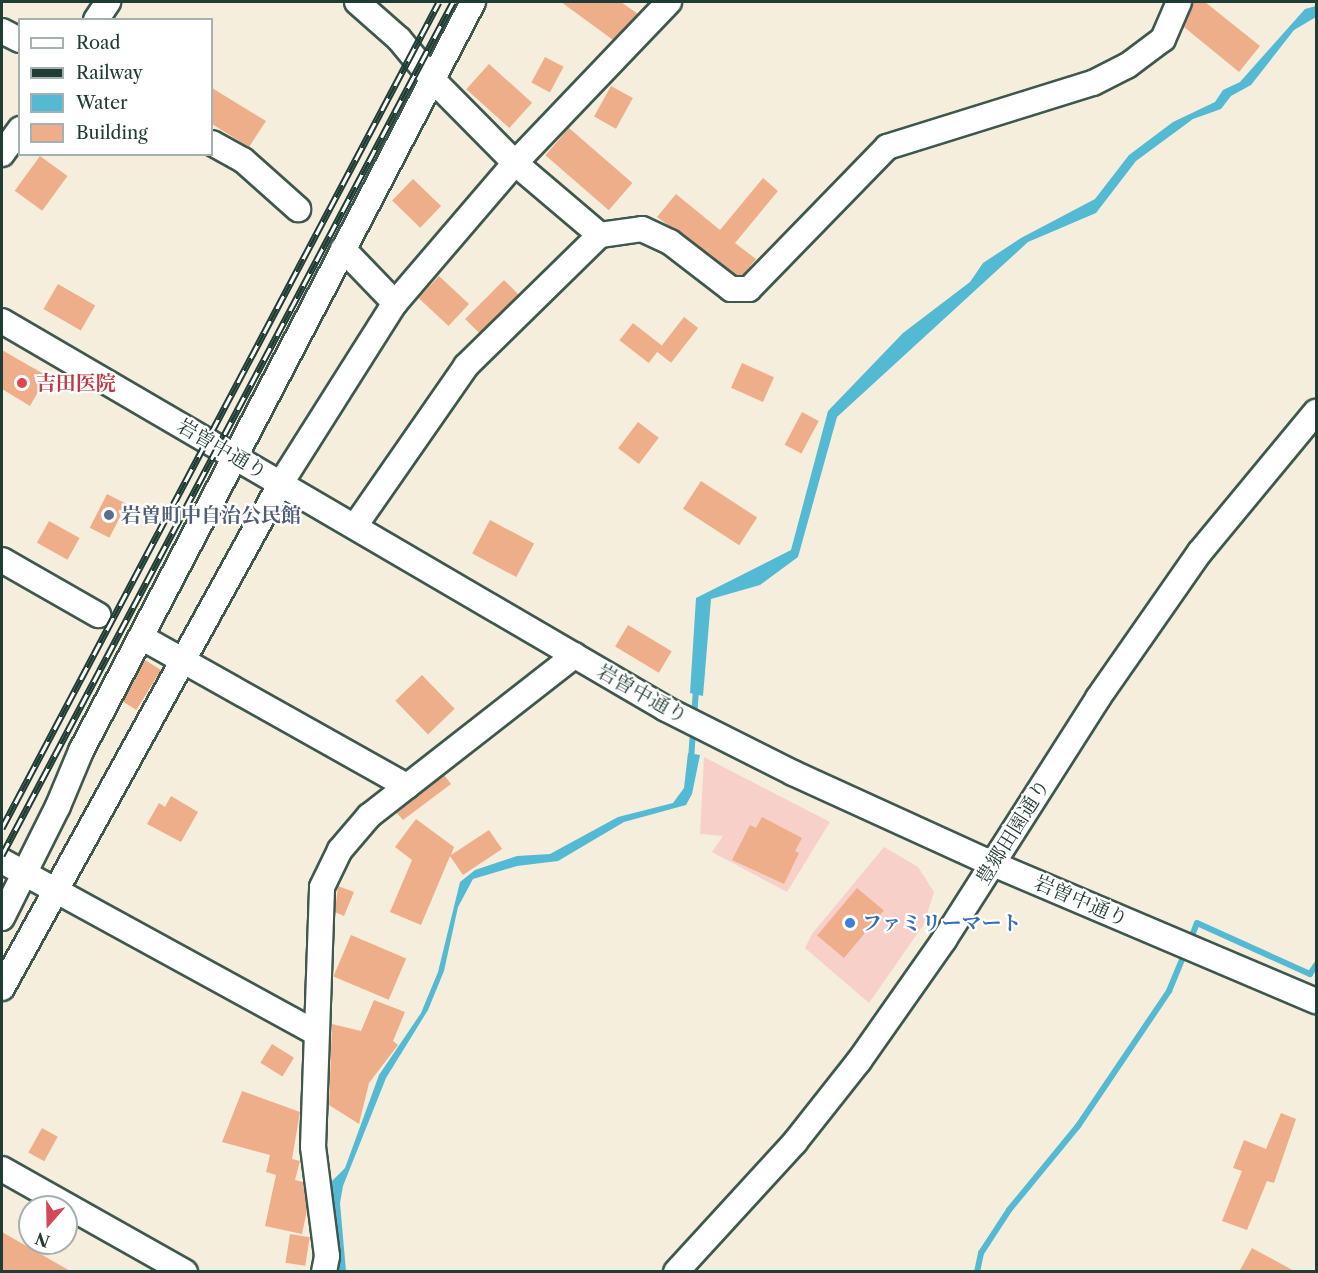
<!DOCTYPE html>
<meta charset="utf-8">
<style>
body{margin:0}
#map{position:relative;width:1318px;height:1273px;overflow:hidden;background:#f5eedc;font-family:"Libre Caslon Text","Noto Serif JP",serif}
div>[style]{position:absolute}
.built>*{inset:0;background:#f7d0ca}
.water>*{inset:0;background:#54b9d2}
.stream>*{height:6px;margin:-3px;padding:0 3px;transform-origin:3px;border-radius:3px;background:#54b9d2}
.building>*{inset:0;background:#eeae89;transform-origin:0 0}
.roads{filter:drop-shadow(2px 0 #3f584d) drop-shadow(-2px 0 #3f584d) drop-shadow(0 2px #3f584d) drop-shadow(0 -2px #3f584d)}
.minor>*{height:24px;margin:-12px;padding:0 12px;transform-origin:12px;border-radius:12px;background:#fff}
.rail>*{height:7px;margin-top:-3.5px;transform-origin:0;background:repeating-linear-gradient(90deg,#fff 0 14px,#1f3d34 0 28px);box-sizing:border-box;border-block:2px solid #1f3d34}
.dots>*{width:16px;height:16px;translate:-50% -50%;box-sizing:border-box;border:3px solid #fff;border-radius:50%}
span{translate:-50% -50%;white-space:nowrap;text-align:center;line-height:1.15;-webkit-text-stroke:4.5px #fff;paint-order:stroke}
.health-label{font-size:20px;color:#be3a42;font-weight:700}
.left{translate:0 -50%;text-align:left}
.street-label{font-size:20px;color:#1f3d34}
.service-label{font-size:20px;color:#4e5e75;font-weight:700}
.shop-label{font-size:20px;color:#366cbe;font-weight:700}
.frame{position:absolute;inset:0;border:3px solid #1f3d34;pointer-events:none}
.legend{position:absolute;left:18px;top:18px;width:195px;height:138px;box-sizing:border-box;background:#fff;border:2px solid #a5b1ae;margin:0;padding:8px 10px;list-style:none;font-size:18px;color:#1f3d34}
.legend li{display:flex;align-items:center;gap:12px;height:30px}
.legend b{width:30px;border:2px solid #a5b1ae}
.north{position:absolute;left:18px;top:1195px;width:60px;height:60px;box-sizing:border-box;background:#fff;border:2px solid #a5b1ae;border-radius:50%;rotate:200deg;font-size:16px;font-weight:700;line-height:24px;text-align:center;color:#1f3d34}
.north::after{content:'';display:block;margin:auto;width:21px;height:27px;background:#d1495b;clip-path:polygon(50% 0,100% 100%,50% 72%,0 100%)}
</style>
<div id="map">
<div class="built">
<div style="clip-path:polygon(704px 757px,830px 822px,787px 892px,712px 852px,723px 836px,700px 834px)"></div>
<div style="clip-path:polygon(884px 847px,918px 867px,934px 892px,924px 924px,869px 1003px,805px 948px,812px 934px)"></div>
</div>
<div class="water">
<div style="clip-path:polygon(1316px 6px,1316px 17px,1294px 30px,1251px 85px,1231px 96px,1221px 109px,1193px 119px,1136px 161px,1096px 213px,1028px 242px,837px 417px,798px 557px,760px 585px,711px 599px,703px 696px,690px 693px,696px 598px,791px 550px,828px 411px,903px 333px,970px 282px,983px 263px,1021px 238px,1095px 199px,1129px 155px,1173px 122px,1215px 102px,1223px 90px,1240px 82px,1305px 9px)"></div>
<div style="clip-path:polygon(688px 753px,700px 755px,692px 794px,686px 805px,624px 822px,558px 861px,517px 866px,473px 879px,458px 907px,444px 971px,428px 1010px,386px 1078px,343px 1186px,340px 1203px,346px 1271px,338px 1271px,329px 1207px,330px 1183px,345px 1168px,379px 1075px,421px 1013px,438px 972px,460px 882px,475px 870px,517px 856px,550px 854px,618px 817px,673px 803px,684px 788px)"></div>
</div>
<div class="stream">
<div style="left:694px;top:718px;width:32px;rotate:-86deg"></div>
<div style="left:691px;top:760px;width:32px;rotate:-86deg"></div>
<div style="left:1190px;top:941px;width:19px;rotate:-69deg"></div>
<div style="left:1197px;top:923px;width:124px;rotate:24.3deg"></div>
<div style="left:1310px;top:974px;width:11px;rotate:-56deg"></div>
<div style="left:977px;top:1272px;width:19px;rotate:-78deg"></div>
<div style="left:981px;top:1253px;width:51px;rotate:-56.9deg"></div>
<div style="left:1009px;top:1210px;width:109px;rotate:-50.6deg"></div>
<div style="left:1078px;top:1126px;width:163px;rotate:-56deg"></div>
<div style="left:1169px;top:991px;width:44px;rotate:-67.5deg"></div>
</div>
<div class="building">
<div style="clip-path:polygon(561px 2px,621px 2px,638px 14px,613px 40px)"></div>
<div style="clip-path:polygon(1194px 2px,1205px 2px,1260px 46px,1239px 72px,1184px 27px)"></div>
<div style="left:545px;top:57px;width:21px;height:29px;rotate:28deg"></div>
<div style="left:489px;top:64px;width:58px;height:34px;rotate:42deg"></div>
<div style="left:611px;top:86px;width:25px;height:35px;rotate:29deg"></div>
<div style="clip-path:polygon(212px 88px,266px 121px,249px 147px,212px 124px)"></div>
<div style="left:569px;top:128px;width:84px;height:36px;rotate:41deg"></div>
<div style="left:40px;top:156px;width:34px;height:43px;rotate:36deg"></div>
<div style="clip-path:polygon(763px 178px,778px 191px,735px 243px,756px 259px,743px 275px,736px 275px,657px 217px,676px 194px,720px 230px)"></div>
<div style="left:413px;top:179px;width:39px;height:30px;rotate:44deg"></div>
<div style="left:439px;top:276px;width:41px;height:30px;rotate:43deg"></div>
<div style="left:504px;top:280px;width:21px;height:55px;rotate:45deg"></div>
<div style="left:58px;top:284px;width:43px;height:29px;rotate:30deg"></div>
<div style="left:684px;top:317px;width:18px;height:44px;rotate:38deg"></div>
<div style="left:633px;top:323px;width:37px;height:22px;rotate:38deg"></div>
<div style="clip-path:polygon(2px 350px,47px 376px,30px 406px,2px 389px)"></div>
<div style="left:742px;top:363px;width:35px;height:27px;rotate:24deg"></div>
<div style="left:802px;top:412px;width:19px;height:37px;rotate:28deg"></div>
<div style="left:638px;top:422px;width:26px;height:33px;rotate:37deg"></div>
<div style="left:701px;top:481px;width:67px;height:33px;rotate:33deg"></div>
<div style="left:107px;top:494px;width:22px;height:38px;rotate:27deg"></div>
<div style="left:490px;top:520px;width:50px;height:38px;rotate:28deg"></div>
<div style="left:49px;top:521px;width:35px;height:25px;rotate:29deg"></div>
<div style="left:628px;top:625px;width:51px;height:25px;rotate:31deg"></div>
<div style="left:145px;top:660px;width:19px;height:47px;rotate:32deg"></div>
<div style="left:422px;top:675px;width:47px;height:37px;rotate:46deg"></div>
<div style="clip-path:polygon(444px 775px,451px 784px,403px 820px,397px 813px)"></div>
<div style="clip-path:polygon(171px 796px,198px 812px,181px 842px,147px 824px,159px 803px,165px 807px)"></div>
<div style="clip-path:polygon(762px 817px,802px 838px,795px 851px,799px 853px,784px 884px,732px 860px,750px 825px,756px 828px)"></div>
<div style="clip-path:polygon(416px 819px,454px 847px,451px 855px,489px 830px,502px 849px,463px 875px,450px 856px,421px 925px,390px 912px,412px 860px,395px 847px)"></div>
<div style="clip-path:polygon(338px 886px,354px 892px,344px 916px,335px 912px)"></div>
<div style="left:857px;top:888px;width:35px;height:62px;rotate:40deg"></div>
<div style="left:351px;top:935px;width:60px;height:45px;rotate:23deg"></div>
<div style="clip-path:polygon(374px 1000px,405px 1012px,393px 1041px,398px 1045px,369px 1083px,359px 1124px,329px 1105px,332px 1024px,361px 1031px)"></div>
<div style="left:272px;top:1044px;width:26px;height:22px;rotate:32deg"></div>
<div style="clip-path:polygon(242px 1091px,300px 1112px,292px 1159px,300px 1161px,295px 1180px,303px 1182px,307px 1210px,302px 1234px,265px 1226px,276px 1175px,266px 1172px,270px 1155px,222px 1142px)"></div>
<div style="clip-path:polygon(1281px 1113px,1296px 1119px,1274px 1183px,1267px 1181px,1247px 1230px,1222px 1221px,1242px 1171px,1233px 1168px,1244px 1140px,1266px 1149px)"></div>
<div style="left:42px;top:1128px;width:18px;height:28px;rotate:29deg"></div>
<div style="clip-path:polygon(2px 1232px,72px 1272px,2px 1272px)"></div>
<div style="left:290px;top:1234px;width:20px;height:29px;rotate:9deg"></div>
<div style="clip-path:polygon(1252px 1248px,1296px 1272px,1239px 1272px)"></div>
</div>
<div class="roads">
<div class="minor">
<div style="left:357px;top:2px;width:56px;rotate:41.4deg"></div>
<div style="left:399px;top:39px;width:53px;rotate:50.3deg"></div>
<div style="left:433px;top:80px;width:117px;rotate:45.3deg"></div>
<div style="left:515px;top:163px;width:111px;rotate:40.3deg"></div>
<div style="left:600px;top:235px;width:42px;rotate:-8.1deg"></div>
<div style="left:642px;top:229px;width:31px;rotate:25deg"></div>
<div style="left:670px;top:242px;width:77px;rotate:37.6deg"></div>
<div style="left:731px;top:289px;width:18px"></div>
<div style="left:749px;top:289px;width:198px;rotate:-45.8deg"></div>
<div style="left:887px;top:147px;width:216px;rotate:-17.3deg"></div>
<div style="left:1093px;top:83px;width:38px;rotate:-27deg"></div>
<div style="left:1127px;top:66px;width:45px;rotate:-36.9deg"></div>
<div style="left:1163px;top:39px;width:40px;rotate:-66.6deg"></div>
<div style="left:96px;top:20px;width:22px;rotate:-56deg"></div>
<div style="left:2px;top:31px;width:20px;rotate:27deg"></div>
<div style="left:212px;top:143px;width:35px;rotate:29deg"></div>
<div style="left:243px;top:160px;width:74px;rotate:41.7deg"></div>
<div style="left:2px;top:154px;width:31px;rotate:-54deg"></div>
<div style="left:343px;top:249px;width:75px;rotate:46.1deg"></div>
<div style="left:2px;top:321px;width:769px;rotate:30.3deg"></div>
<div style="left:666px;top:709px;width:142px;rotate:26.7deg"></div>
<div style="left:793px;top:773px;width:220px;rotate:24.5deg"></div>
<div style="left:993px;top:864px;width:351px;rotate:23deg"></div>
<div style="left:355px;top:526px;width:195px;rotate:-55.2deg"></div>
<div style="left:466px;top:366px;width:187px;rotate:-44.4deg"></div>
<div style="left:2px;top:560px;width:111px;rotate:29.8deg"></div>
<div style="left:141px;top:637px;width:305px;rotate:29.3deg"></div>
<div style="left:2px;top:861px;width:356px;rotate:28.7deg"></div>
<div style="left:2px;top:918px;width:125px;rotate:-63.4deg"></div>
<div style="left:58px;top:806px;width:60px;rotate:-67.3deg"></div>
<div style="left:81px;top:751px;width:845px;rotate:-62.37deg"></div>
<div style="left:2px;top:988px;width:577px;rotate:-61.08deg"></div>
<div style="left:281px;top:483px;width:213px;rotate:-57.7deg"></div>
<div style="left:395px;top:303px;width:184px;rotate:-49.4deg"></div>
<div style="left:515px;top:163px;width:223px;rotate:-46.3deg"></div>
<div style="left:2px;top:1169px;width:210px;rotate:29.4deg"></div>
<div style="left:324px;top:1272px;width:16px;rotate:-79deg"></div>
<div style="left:327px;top:1256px;width:110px;rotate:-97.3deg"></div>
<div style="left:313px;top:1147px;width:260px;rotate:-88deg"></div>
<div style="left:322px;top:887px;width:41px;rotate:-64.1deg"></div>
<div style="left:340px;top:850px;width:45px;rotate:-49.5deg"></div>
<div style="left:369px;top:816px;width:261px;rotate:-38deg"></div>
<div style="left:676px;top:1272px;width:176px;rotate:-47.5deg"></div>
<div style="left:795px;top:1142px;width:103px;rotate:-51.7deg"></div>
<div style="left:859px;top:1061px;width:148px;rotate:-54.9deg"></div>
<div style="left:944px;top:940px;width:287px;rotate:-57.5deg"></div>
<div style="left:1098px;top:698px;width:178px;rotate:-55.1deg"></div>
<div style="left:1200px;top:552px;width:182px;rotate:-50.4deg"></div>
</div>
</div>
<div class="rail">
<div style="left:2px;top:828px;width:934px;rotate:-62.12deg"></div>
<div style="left:2px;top:855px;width:965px;rotate:-62.13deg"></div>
</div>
<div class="dots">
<div style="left:22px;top:383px;background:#e0444e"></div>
<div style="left:109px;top:515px;background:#5c6f8a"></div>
<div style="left:850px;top:923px;background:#3f7fe0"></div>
</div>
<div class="health-label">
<span class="left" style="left:36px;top:383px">吉田医院</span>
</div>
<div class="street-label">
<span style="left:222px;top:449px;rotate:30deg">岩曽中通り</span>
<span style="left:642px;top:694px;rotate:29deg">岩曽中通り</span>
<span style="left:1013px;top:832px;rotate:-58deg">豊郷田園通り</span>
<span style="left:1081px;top:901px;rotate:23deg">岩曽中通り</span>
</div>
<div class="service-label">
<span class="left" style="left:121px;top:515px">岩曽町中自治公民館</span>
</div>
<div class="shop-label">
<span class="left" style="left:862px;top:923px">ファミリーマート</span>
</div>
<div class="frame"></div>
<ul class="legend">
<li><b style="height:8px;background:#fff"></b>Road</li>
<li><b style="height:8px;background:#1f3d34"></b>Railway</li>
<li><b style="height:16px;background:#54b9d2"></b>Water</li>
<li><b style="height:16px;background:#eeae89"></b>Building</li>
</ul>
<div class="north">N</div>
</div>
